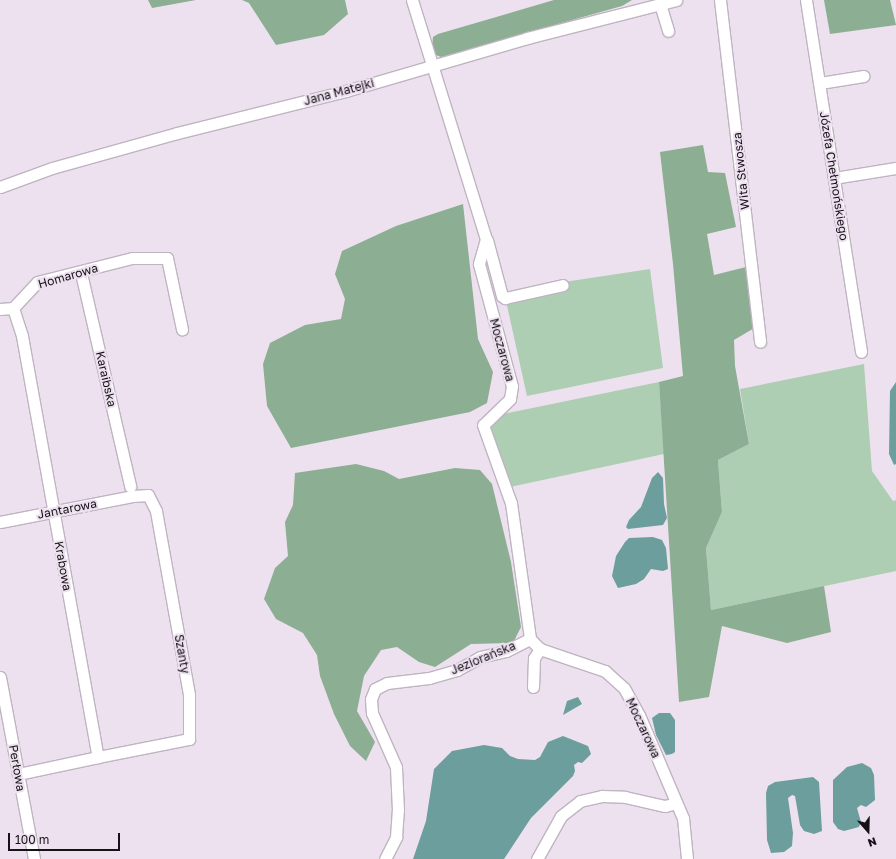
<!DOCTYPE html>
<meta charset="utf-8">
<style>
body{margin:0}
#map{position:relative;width:896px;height:859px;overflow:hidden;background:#ede1ef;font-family:"Golos Text",sans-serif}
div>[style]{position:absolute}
.green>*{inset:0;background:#adceb3}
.forest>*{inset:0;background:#8cae92}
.water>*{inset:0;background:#6c9e9e}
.roads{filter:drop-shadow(1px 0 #bfb4c1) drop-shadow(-1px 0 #bfb4c1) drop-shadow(0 1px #bfb4c1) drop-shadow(0 -1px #bfb4c1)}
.minor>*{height:11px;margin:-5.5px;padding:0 5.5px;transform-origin:5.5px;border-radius:5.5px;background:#fff}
span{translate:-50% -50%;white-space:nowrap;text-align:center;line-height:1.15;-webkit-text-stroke:4px #ede1ef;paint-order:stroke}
.street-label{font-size:12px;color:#151116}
.north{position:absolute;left:848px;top:811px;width:40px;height:40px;-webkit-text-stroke:3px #ede1ef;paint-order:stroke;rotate:160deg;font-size:11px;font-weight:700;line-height:16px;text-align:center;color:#151116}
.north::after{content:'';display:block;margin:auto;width:14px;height:18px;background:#151116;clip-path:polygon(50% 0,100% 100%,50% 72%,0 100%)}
.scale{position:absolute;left:8px;top:833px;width:112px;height:18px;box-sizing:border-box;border:2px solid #151116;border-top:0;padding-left:5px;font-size:12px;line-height:14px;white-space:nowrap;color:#151116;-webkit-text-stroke:3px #ede1ef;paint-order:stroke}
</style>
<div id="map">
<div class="green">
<div style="clip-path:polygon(650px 269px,663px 368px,527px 396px,506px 301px,564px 282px)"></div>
<div style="clip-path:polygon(864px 364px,872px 471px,893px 501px,896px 500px,896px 571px,711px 610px,706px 548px,722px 512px,718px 460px,749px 444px,740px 389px)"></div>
<div style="clip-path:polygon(659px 382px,664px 454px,510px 487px,490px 427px,503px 414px)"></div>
</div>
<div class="forest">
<div style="clip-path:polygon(148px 0,196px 0,152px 8px)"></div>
<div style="clip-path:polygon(242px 0,345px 0,348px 14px,324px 35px,276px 45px,249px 3px)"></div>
<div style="clip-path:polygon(554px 0,632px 0,622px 6px,441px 57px,436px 55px,432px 47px,433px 37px,438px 34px)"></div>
<div style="clip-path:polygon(824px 0,890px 0,896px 25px,830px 34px)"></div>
<div style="clip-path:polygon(703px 145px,708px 172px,725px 173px,736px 227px,707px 234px,714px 275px,746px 267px,756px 327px,734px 340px,735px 366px,749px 444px,718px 460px,722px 512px,706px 548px,711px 610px,824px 586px,831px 632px,787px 643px,722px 626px,709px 697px,679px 702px,659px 382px,683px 376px,673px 264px,660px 152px)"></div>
<div style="clip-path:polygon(463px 204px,478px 339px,493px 372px,487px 403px,470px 412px,291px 448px,267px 406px,263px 364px,270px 343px,305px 325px,341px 319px,345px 299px,335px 274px,342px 251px,396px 226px)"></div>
<div style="clip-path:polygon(356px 464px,384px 471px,399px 479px,455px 468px,480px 470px,492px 484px,511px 562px,521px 627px,513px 643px,471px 644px,435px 667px,419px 662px,397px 647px,381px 650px,364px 676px,357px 711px,375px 742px,366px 761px,350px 746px,334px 714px,320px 676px,317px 655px,303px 633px,276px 619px,264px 599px,275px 568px,288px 556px,285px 522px,293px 505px,295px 473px)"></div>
</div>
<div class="water">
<div style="clip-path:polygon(896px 382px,896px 464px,894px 465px,889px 454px,890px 391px)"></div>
<div style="clip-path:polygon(658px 472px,663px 478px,664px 504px,667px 518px,663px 525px,628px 529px,626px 527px,629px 520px,641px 507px,652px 478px)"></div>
<div style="clip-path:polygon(653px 537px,662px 540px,666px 548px,668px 569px,663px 571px,651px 569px,644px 579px,636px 584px,618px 588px,612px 576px,616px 556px,625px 542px,629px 538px)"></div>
<div style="clip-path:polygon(578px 697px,582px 704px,563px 715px,567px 701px)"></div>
<div style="clip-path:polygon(659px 713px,670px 713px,675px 720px,675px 752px,672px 754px,666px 755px,656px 735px,652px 718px)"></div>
<div style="clip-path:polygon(563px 736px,588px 746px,591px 754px,582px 763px,578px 762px,574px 765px,575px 771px,573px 776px,531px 818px,504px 859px,413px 859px,426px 821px,434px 769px,452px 751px,484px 745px,502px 748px,510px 756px,518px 759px,535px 760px,540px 757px,548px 742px)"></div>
<div style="clip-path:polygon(862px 763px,871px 768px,874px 775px,875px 800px,866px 807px,861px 805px,857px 808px,861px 822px,859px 827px,844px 831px,838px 829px,833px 822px,833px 780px,847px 767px)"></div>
<div style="clip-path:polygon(813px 777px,819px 782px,822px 831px,814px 834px,804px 831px,800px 825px,795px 796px,792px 795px,788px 798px,793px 833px,792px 846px,784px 852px,771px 853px,767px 840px,766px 793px,768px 786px,775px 782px)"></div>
</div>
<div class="roads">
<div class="minor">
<div style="left:412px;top:0;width:250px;rotate:72.8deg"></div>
<div style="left:486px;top:239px;width:26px;rotate:106deg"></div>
<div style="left:479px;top:264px;width:126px;rotate:74.9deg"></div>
<div style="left:512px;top:386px;width:13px;rotate:99deg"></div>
<div style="left:510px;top:399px;width:37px;rotate:136deg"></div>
<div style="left:483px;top:425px;width:83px;rotate:70.3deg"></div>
<div style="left:511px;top:503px;width:137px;rotate:82deg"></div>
<div style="left:530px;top:639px;width:14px;rotate:45deg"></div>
<div style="left:540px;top:649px;width:69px;rotate:18.7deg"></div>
<div style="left:605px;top:671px;width:25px;rotate:42deg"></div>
<div style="left:624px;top:688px;width:31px;rotate:61deg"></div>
<div style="left:639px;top:715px;width:112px;rotate:66.9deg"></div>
<div style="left:683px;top:818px;width:41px;rotate:84.4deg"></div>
<div style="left:720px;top:0;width:344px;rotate:83.3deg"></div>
<div style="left:806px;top:0;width:356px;rotate:81.1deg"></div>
<div style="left:660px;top:4px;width:28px;rotate:73deg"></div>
<div style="left:820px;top:83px;width:44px;rotate:-9.2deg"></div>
<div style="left:834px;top:178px;width:63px;rotate:-9.2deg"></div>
<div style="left:0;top:187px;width:55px;rotate:-20.1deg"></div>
<div style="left:52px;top:168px;width:130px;rotate:-15.6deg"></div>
<div style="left:177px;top:133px;width:174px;rotate:-14deg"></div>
<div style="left:346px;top:91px;width:189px;rotate:-16.3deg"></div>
<div style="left:527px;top:38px;width:154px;rotate:-14.3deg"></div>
<div style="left:487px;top:240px;width:58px;rotate:75deg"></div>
<div style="left:502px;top:296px;width:4px;rotate:34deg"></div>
<div style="left:505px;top:298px;width:59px;rotate:-12.6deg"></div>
<div style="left:81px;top:273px;width:219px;rotate:77deg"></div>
<div style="left:13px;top:308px;width:35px;rotate:-47deg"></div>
<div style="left:37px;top:282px;width:98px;rotate:-14.2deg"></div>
<div style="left:132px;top:258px;width:35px"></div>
<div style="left:167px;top:258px;width:73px;rotate:78.1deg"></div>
<div style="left:0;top:309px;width:13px;rotate:-4deg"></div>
<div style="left:13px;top:308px;width:29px;rotate:72deg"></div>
<div style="left:22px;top:336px;width:428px;rotate:79.8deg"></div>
<div style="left:98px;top:757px;width:82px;rotate:168deg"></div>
<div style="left:0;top:522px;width:136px;rotate:-11.1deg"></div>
<div style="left:133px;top:496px;width:15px;rotate:-4deg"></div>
<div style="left:148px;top:495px;width:18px;rotate:63deg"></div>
<div style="left:156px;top:511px;width:187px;rotate:79.8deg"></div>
<div style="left:189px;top:695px;width:44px;rotate:90deg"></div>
<div style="left:189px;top:739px;width:93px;rotate:168.8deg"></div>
<div style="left:0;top:677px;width:185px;rotate:79.4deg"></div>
<div style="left:533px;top:687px;width:29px;rotate:-88deg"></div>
<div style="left:534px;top:658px;width:11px;rotate:-56deg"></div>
<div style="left:385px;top:859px;width:25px;rotate:-63deg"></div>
<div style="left:396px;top:837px;width:27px;rotate:-86deg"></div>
<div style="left:398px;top:810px;width:43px;rotate:-92.7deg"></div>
<div style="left:396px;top:767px;width:59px;rotate:-114deg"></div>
<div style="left:372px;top:713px;width:14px;rotate:-94deg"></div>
<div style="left:371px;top:699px;width:11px;rotate:-68deg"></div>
<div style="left:375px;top:689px;width:13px;rotate:-27deg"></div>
<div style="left:387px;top:683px;width:42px;rotate:-6.8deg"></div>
<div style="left:429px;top:678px;width:29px;rotate:-16deg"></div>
<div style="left:457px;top:670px;width:26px;rotate:-29deg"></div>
<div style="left:480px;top:657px;width:27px;rotate:-13deg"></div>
<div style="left:506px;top:651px;width:27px;rotate:-27deg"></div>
<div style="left:537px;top:859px;width:49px;rotate:-60.8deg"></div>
<div style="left:561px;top:816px;width:24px;rotate:-38deg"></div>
<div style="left:580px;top:801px;width:23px;rotate:-13deg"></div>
<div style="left:602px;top:796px;width:23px;rotate:2deg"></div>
<div style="left:625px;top:797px;width:41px;rotate:12.7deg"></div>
<div style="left:665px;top:806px;width:11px;rotate:-15deg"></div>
</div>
</div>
<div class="street-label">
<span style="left:339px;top:92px;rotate:-15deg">Jana Matejki</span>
<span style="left:741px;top:171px;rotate:-96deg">Wita Stwosza</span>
<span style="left:834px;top:176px;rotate:81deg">Józefa Chełmońskiego</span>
<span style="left:68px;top:276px;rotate:-16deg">Homarowa</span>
<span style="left:502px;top:350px;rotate:75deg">Moczarowa</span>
<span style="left:106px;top:379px;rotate:77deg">Karaibska</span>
<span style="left:67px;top:509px;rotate:-11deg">Jantarowa</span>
<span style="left:63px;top:566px;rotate:80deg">Krabowa</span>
<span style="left:182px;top:654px;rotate:80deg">Szanty</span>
<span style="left:483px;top:658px;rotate:-22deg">Jeziorańska</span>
<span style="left:643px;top:728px;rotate:65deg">Moczarowa</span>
<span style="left:17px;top:768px;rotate:80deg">Perłowa</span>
</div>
<div class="north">N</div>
<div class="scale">100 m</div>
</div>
